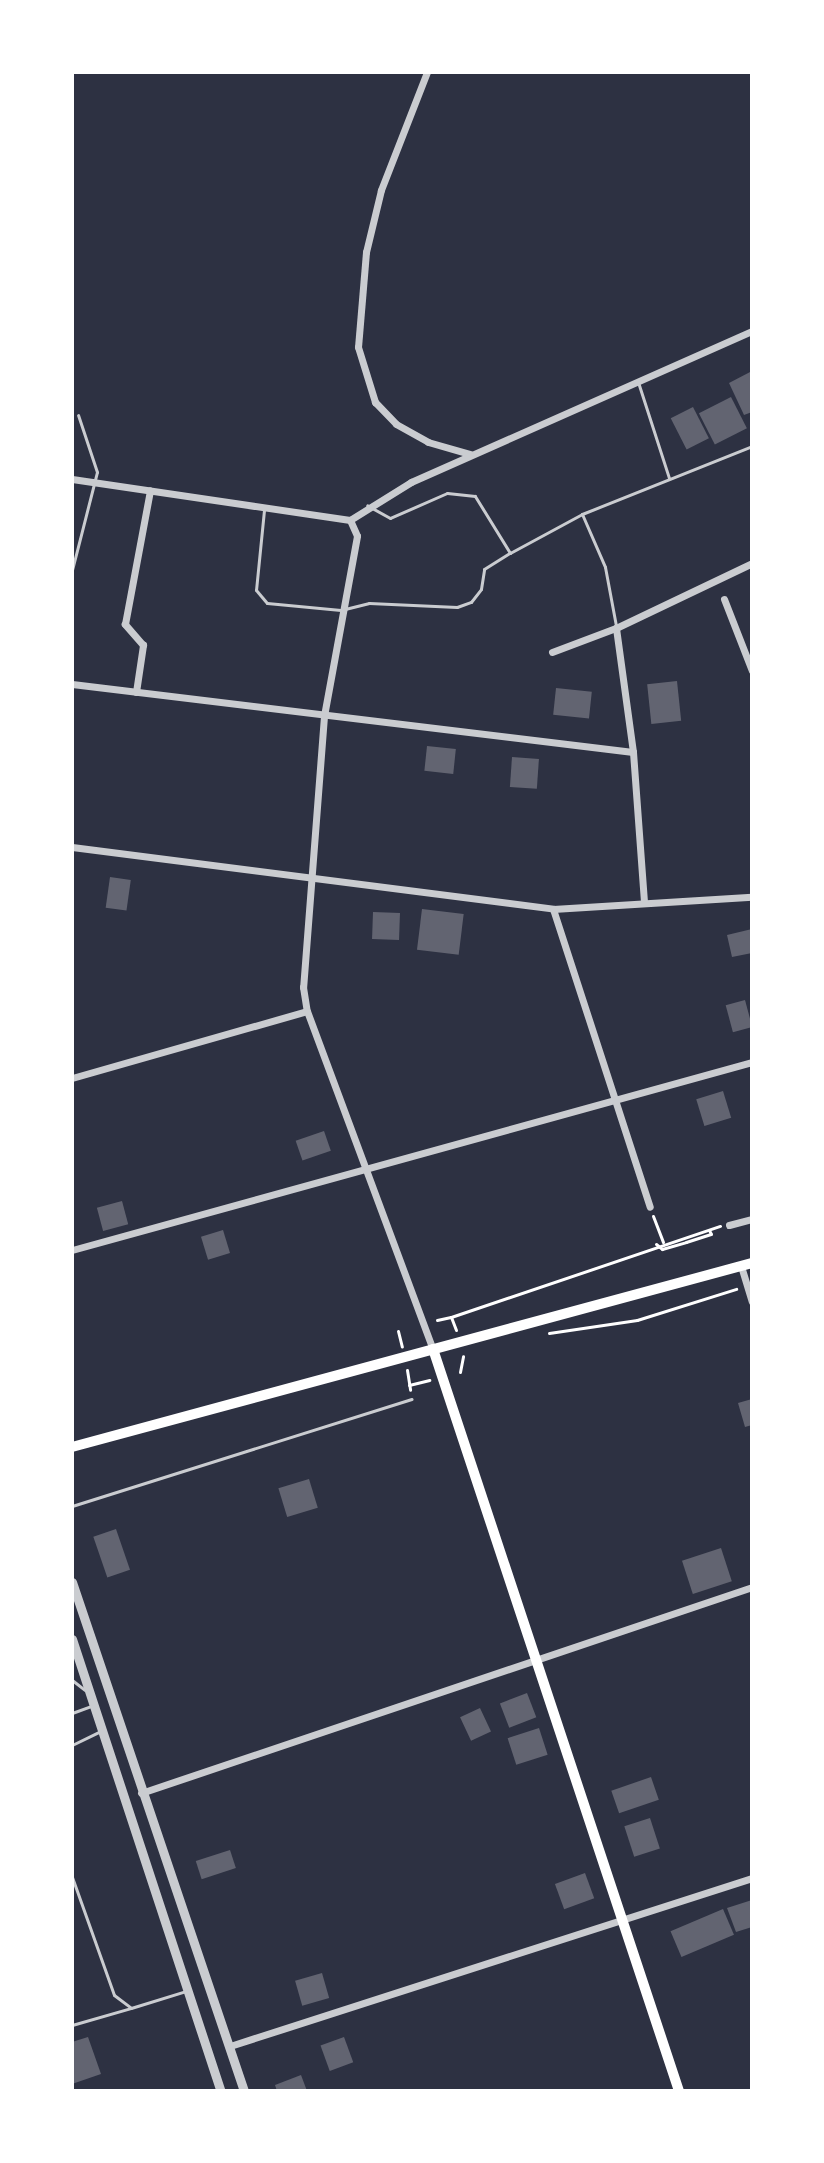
<!DOCTYPE html>
<style>
body{margin:0}
#map{position:relative;width:824px;height:2163px;overflow:hidden;background:#2d3142;font-family:"Noto Sans",sans-serif}
div>[style]{position:absolute}
.building>*{inset:0;background:#626471;transform-origin:0 0}
.path>*{height:3px;margin:-1.5px;padding:0 1.5px;transform-origin:1.5px;border-radius:1.5px;background:#fff}
.service>*{height:3px;margin:-1.5px;padding:0 1.5px;transform-origin:1.5px;border-radius:1.5px;background:#caccd0}
.minor>*{height:7px;margin:-3.5px;padding:0 3.5px;transform-origin:3.5px;border-radius:3.5px;background:#caccd0}
.tertiary>*{height:9px;margin:-4.5px;padding:0 4.5px;transform-origin:4.5px;border-radius:4.5px;background:#caccd0}
.secondary>*{height:10px;margin:-5px;padding:0 5px;transform-origin:5px;border-radius:5px;background:#fff}
span{translate:-50% -50%;white-space:nowrap;text-align:center;line-height:1.15;-webkit-text-stroke:8px #fff;paint-order:stroke}
.frame{position:absolute;inset:0;border:74px solid #fff;pointer-events:none}
</style>
<div id="map">
<div class="building">
<div style="clip-path:polygon(752px 371px,752px 412px,744px 415px,729px 383px)"></div>
<div style="left:731px;top:397px;width:35px;height:36px;rotate:63deg"></div>
<div style="left:693px;top:407px;width:35px;height:25px;rotate:63deg"></div>
<div style="left:677px;top:681px;width:40px;height:30px;rotate:84deg"></div>
<div style="left:556px;top:688px;width:36px;height:27px;rotate:6deg"></div>
<div style="left:427px;top:746px;width:29px;height:25px;rotate:6deg"></div>
<div style="left:512px;top:757px;width:27px;height:30px;rotate:4deg"></div>
<div style="left:110px;top:877px;width:21px;height:31px;rotate:8deg"></div>
<div style="left:422px;top:909px;width:42px;height:41px;rotate:7deg"></div>
<div style="left:373px;top:912px;width:27px;height:27px;rotate:2deg"></div>
<div style="clip-path:polygon(752px 929px,752px 953px,732px 957px,727px 935px)"></div>
<div style="left:745px;top:1000px;width:28px;height:20px;rotate:75deg"></div>
<div style="left:723px;top:1091px;width:28px;height:28px;rotate:73deg"></div>
<div style="left:324px;top:1131px;width:21px;height:30px;rotate:71deg"></div>
<div style="left:122px;top:1201px;width:24px;height:26px;rotate:75deg"></div>
<div style="left:223px;top:1230px;width:24px;height:23px;rotate:73deg"></div>
<div style="clip-path:polygon(752px 1399px,752px 1425px,745px 1427px,738px 1403px)"></div>
<div style="left:309px;top:1479px;width:30px;height:32px;rotate:73deg"></div>
<div style="left:116px;top:1529px;width:43px;height:24px;rotate:71deg"></div>
<div style="left:721px;top:1548px;width:35px;height:41px;rotate:72deg"></div>
<div style="left:527px;top:1693px;width:26px;height:29px;rotate:69deg"></div>
<div style="left:480px;top:1708px;width:26px;height:22px;rotate:65deg"></div>
<div style="left:539px;top:1728px;width:28px;height:33px;rotate:72deg"></div>
<div style="left:651px;top:1777px;width:24px;height:42px;rotate:71deg"></div>
<div style="left:650px;top:1818px;width:32px;height:27px;rotate:72deg"></div>
<div style="left:230px;top:1850px;width:19px;height:36px;rotate:72deg"></div>
<div style="left:585px;top:1873px;width:27px;height:32px;rotate:70deg"></div>
<div style="clip-path:polygon(752px 1900px,752px 1927px,736px 1932px,727px 1908px)"></div>
<div style="left:723px;top:1909px;width:28px;height:57px;rotate:67deg"></div>
<div style="left:322px;top:1973px;width:26px;height:28px;rotate:74deg"></div>
<div style="clip-path:polygon(88px 2037px,101px 2074px,72px 2084px,72px 2042px)"></div>
<div style="left:344px;top:2037px;width:27px;height:25px;rotate:70deg"></div>
<div style="clip-path:polygon(301px 2075px,307px 2091px,277px 2091px,275px 2085px)"></div>
</div>
<div class="path">
<div style="left:653px;top:1216px;width:28px;rotate:69deg"></div>
<div style="left:656px;top:1244px;width:8px;rotate:40deg"></div>
<div style="left:662px;top:1249px;width:25px;rotate:-16deg"></div>
<div style="left:686px;top:1242px;width:26px;rotate:-18deg"></div>
<div style="left:711px;top:1234px;width:4px;rotate:-117deg"></div>
<div style="left:451px;top:1317px;width:284px;rotate:-18.7deg"></div>
<div style="left:437px;top:1320px;width:14px;rotate:-12deg"></div>
<div style="left:451px;top:1317px;width:14px;rotate:69deg"></div>
<div style="left:398px;top:1331px;width:16px;rotate:76deg"></div>
<div style="left:549px;top:1333px;width:89px;rotate:-8.4deg"></div>
<div style="left:637px;top:1320px;width:104px;rotate:-17.4deg"></div>
<div style="left:407px;top:1370px;width:20px;rotate:81deg"></div>
<div style="left:460px;top:1372px;width:16px;rotate:-79deg"></div>
<div style="left:409px;top:1385px;width:21px;rotate:-14deg"></div>
</div>
<div class="service">
<div style="left:638px;top:382px;width:101px;rotate:72.1deg"></div>
<div style="left:264px;top:510px;width:80px;rotate:95.7deg"></div>
<div style="left:256px;top:590px;width:17px;rotate:50deg"></div>
<div style="left:267px;top:603px;width:74px;rotate:5.4deg"></div>
<div style="left:341px;top:610px;width:29px;rotate:-14deg"></div>
<div style="left:369px;top:603px;width:88px;rotate:2.6deg"></div>
<div style="left:457px;top:607px;width:15px;rotate:-20deg"></div>
<div style="left:471px;top:602px;width:16px;rotate:-52deg"></div>
<div style="left:481px;top:589px;width:20px;rotate:-81deg"></div>
<div style="left:484px;top:569px;width:31px;rotate:-32deg"></div>
<div style="left:510px;top:553px;width:67px;rotate:-121.6deg"></div>
<div style="left:475px;top:496px;width:28px;rotate:-174deg"></div>
<div style="left:447px;top:493px;width:62px;rotate:156.3deg"></div>
<div style="left:390px;top:518px;width:26px;rotate:-151deg"></div>
<div style="left:582px;top:514px;width:183px;rotate:-21.8deg"></div>
<div style="left:510px;top:553px;width:82px;rotate:-28.4deg"></div>
<div style="left:582px;top:514px;width:58px;rotate:66.5deg"></div>
<div style="left:605px;top:567px;width:60px;rotate:79.4deg"></div>
<div style="left:72px;top:570px;width:101px;rotate:-75.7deg"></div>
<div style="left:97px;top:472px;width:60px;rotate:-108.4deg"></div>
<div style="left:72px;top:1506px;width:356px;rotate:-17.5deg"></div>
<div style="left:72px;top:1680px;width:16px;rotate:38deg"></div>
<div style="left:72px;top:1713px;width:20px;rotate:-20deg"></div>
<div style="left:72px;top:1745px;width:30px;rotate:-26deg"></div>
<div style="left:72px;top:1877px;width:125px;rotate:70.4deg"></div>
<div style="left:114px;top:1995px;width:21px;rotate:37deg"></div>
<div style="left:131px;top:2008px;width:58px;rotate:-17.2deg"></div>
<div style="left:72px;top:2025px;width:61px;rotate:-16.1deg"></div>
</div>
<div class="minor">
<div style="left:427px;top:72px;width:127px;rotate:111.3deg"></div>
<div style="left:381px;top:190px;width:64px;rotate:103.6deg"></div>
<div style="left:366px;top:252px;width:95px;rotate:94.8deg"></div>
<div style="left:358px;top:347px;width:58px;rotate:72.8deg"></div>
<div style="left:375px;top:402px;width:30px;rotate:46deg"></div>
<div style="left:396px;top:424px;width:37px;rotate:29deg"></div>
<div style="left:428px;top:442px;width:44px;rotate:15.9deg"></div>
<div style="left:72px;top:479px;width:281px;rotate:8.4deg"></div>
<div style="left:350px;top:520px;width:17px;rotate:66deg"></div>
<div style="left:357px;top:536px;width:183px;rotate:100.4deg"></div>
<div style="left:324px;top:716px;width:272px;rotate:94.4deg"></div>
<div style="left:303px;top:987px;width:24px;rotate:81deg"></div>
<div style="left:307px;top:1011px;width:361px;rotate:69.6deg"></div>
<div style="left:350px;top:520px;width:72px;rotate:-31.9deg"></div>
<div style="left:411px;top:482px;width:373px;rotate:-23.9deg"></div>
<div style="left:724px;top:599px;width:77px;rotate:68.7deg"></div>
<div style="left:616px;top:628px;width:125px;rotate:82.2deg"></div>
<div style="left:633px;top:752px;width:151px;rotate:85.8deg"></div>
<div style="left:552px;top:652px;width:68px;rotate:-20.6deg"></div>
<div style="left:616px;top:628px;width:151px;rotate:-25.5deg"></div>
<div style="left:72px;top:684px;width:565px;rotate:6.91deg"></div>
<div style="left:136px;top:692px;width:48px;rotate:-81.5deg"></div>
<div style="left:143px;top:645px;width:28px;rotate:-131deg"></div>
<div style="left:125px;top:624px;width:136px;rotate:-79.4deg"></div>
<div style="left:72px;top:847px;width:485px;rotate:7.3deg"></div>
<div style="left:553px;top:909px;width:199px;rotate:-3.5deg"></div>
<div style="left:553px;top:909px;width:313px;rotate:72deg"></div>
<div style="left:72px;top:1078px;width:244px;rotate:-15.9deg"></div>
<div style="left:729px;top:1225px;width:24px;rotate:-15deg"></div>
<div style="left:72px;top:1250px;width:706px;rotate:-15.45deg"></div>
<div style="left:741px;top:1266px;width:37px;rotate:73deg"></div>
<div style="left:141px;top:1793px;width:645px;rotate:-18.63deg"></div>
<div style="left:230px;top:2046px;width:548px;rotate:-17.84deg"></div>
</div>
<div class="tertiary">
<div style="left:72px;top:1582px;width:537px;rotate:71.33deg"></div>
<div style="left:72px;top:1639px;width:476px;rotate:71.8deg"></div>
</div>
<div class="secondary">
<div style="left:433px;top:1349px;width:782px;rotate:71.66deg"></div>
<div style="left:72px;top:1447px;width:704px;rotate:-15.14deg"></div>
</div>
<div class="frame"></div>
</div>
